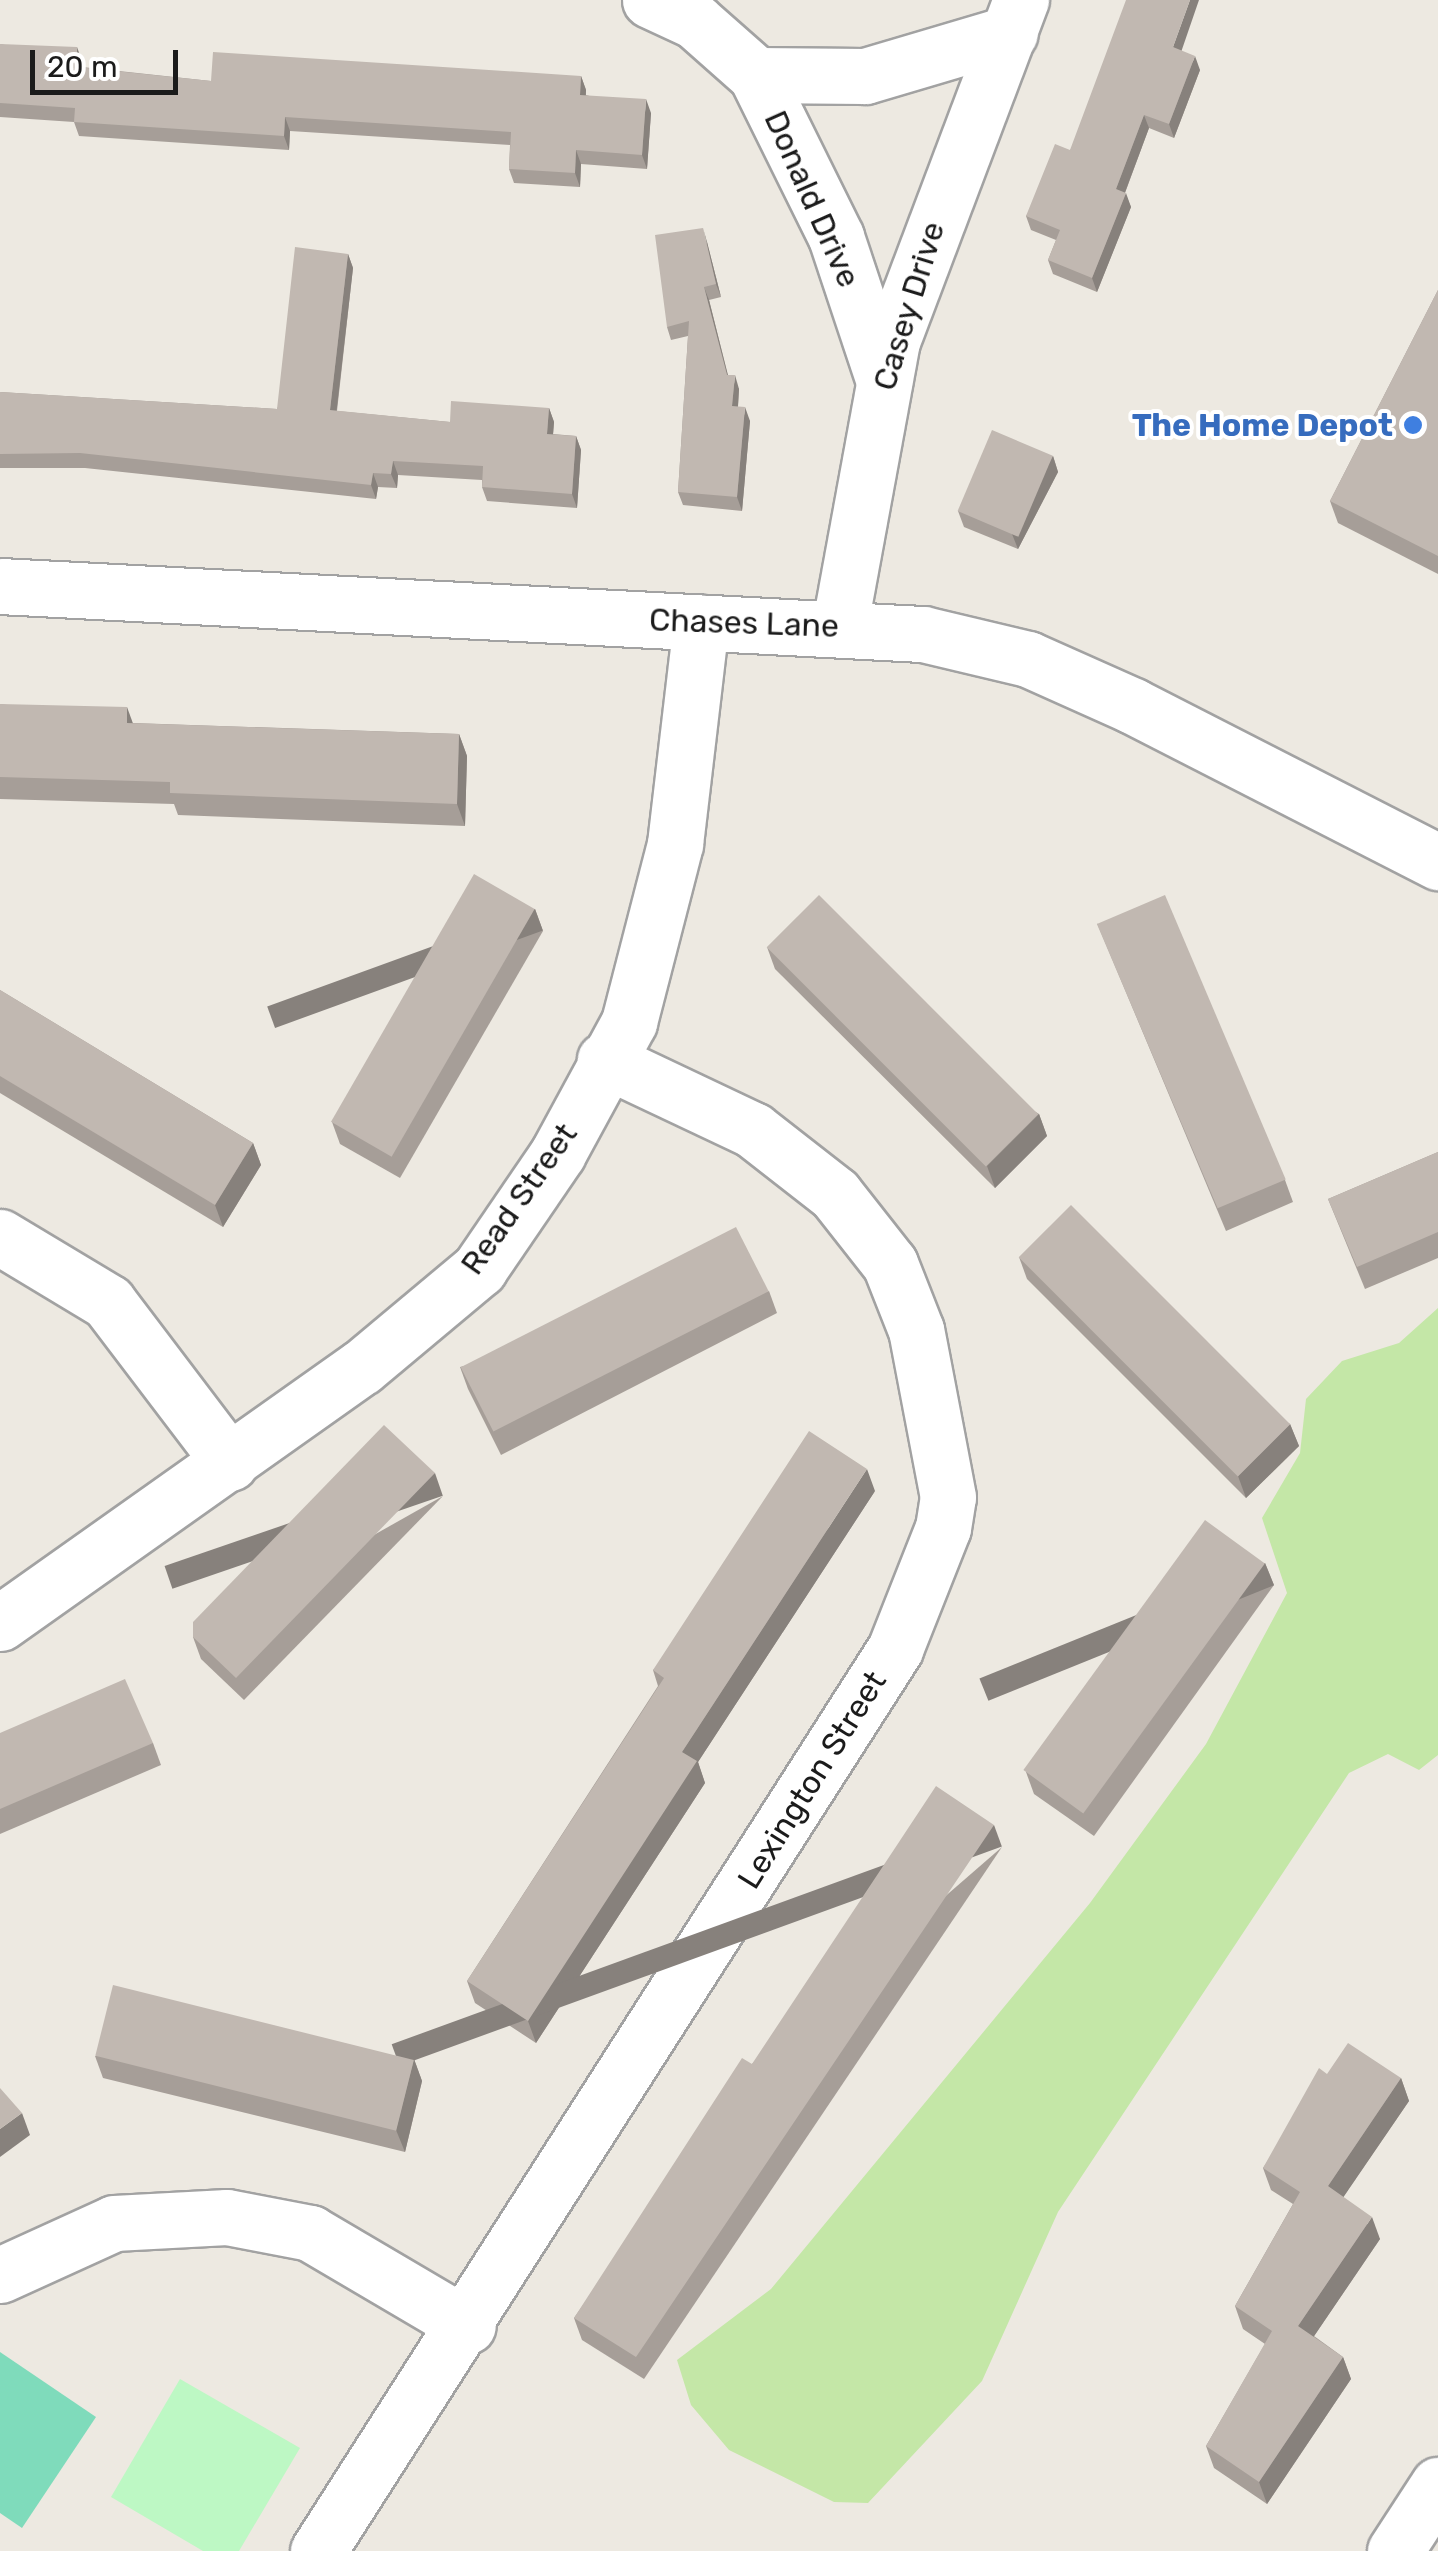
<!DOCTYPE html>
<style>
body{margin:0}
#map{position:relative;width:1438px;height:2551px;overflow:hidden;background:#ede9e1;font-family:Rubik,sans-serif}
div>[style]{position:absolute}
.grass>*{inset:0;background:#c4e7a7}
.park>*{inset:0;background:#bdf8c4}
.pitch>*{inset:0;background:#7fdbbb}
.roads{filter:drop-shadow(2px 0 #a2a2a2) drop-shadow(-2px 0 #a2a2a2) drop-shadow(0 2px #a2a2a2) drop-shadow(0 -2px #a2a2a2)}
.minor>*{height:55px;margin:-27.5px;padding:0 27.5px;transform-origin:27.5px;border-radius:27.5px;background:#fff}
.wall>*{inset:0;background:#a69e98}
.shaded-wall>*{inset:0;background:#87817c;transform-origin:0 0}
.building>*{inset:0;background:#c1b8b1;transform-origin:0 0}
.dots>*{width:28px;height:28px;translate:-50% -50%;box-sizing:border-box;border:5px solid #fff;border-radius:50%}
span{translate:-50% -50%;white-space:nowrap;text-align:center;line-height:1.15;-webkit-text-stroke:8px #fff;paint-order:stroke}
.street-label{font-size:32px;color:#1b1b1b}
.shop-label{font-size:32px;color:#366cbe;font-weight:700}
.right{translate:-100% -50%;text-align:right}
.scale{position:absolute;left:30px;top:50px;width:148px;height:45px;box-sizing:border-box;border:5px solid #1b1b1b;border-top:0;padding-left:12px;font-size:30px;line-height:35px;white-space:nowrap;color:#1b1b1b;-webkit-text-stroke:8px #fff;paint-order:stroke}
</style>
<div id="map">
<div class="grass">
<div style="clip-path:polygon(1438px 1308px,1438px 1755px,1419px 1770px,1388px 1754px,1349px 1773px,1058px 2212px,982px 2381px,868px 2503px,834px 2502px,729px 2450px,691px 2405px,677px 2360px,771px 2289px,1090px 1903px,1206px 1744px,1287px 1593px,1262px 1518px,1300px 1453px,1306px 1399px,1342px 1361px,1399px 1343px)"></div>
</div>
<div class="park">
<div style="clip-path:polygon(180px 2379px,300px 2448px,239px 2551px,203px 2551px,111px 2497px)"></div>
</div>
<div class="pitch">
<div style="clip-path:polygon(0 2352px,96px 2417px,22px 2528px,0 2513px)"></div>
</div>
<div class="roads">
<div class="minor">
<div style="left:650px;top:0;width:50px;rotate:25deg"></div>
<div style="left:695px;top:21px;width:81px;rotate:41.5deg"></div>
<div style="left:756px;top:75px;width:181px;rotate:63.7deg"></div>
<div style="left:836px;top:237px;width:152px;rotate:71.6deg"></div>
<div style="left:756px;top:75px;width:109px;rotate:0.5deg"></div>
<div style="left:865px;top:76px;width:151px;rotate:-16.5deg"></div>
<div style="left:0;top:586px;width:924px;rotate:2.98deg"></div>
<div style="left:923px;top:634px;width:108px;rotate:13.4deg"></div>
<div style="left:1028px;top:659px;width:115px;rotate:24.1deg"></div>
<div style="left:1133px;top:706px;width:343px;rotate:27.1deg"></div>
<div style="left:840px;top:624px;width:288px;rotate:-79.6deg"></div>
<div style="left:892px;top:341px;width:365px;rotate:-69.3deg"></div>
<div style="left:0;top:1237px;width:126px;rotate:31deg"></div>
<div style="left:108px;top:1302px;width:202px;rotate:52.8deg"></div>
<div style="left:0;top:1623px;width:443px;rotate:-35.3deg"></div>
<div style="left:362px;top:1367px;width:153px;rotate:-39.9deg"></div>
<div style="left:479px;top:1269px;width:140px;rotate:-55.7deg"></div>
<div style="left:558px;top:1153px;width:149px;rotate:-61.5deg"></div>
<div style="left:629px;top:1022px;width:184px;rotate:-75.5deg"></div>
<div style="left:675px;top:844px;width:223px;rotate:-83.3deg"></div>
<div style="left:0;top:2275px;width:125px;rotate:-24.5deg"></div>
<div style="left:114px;top:2223px;width:113px;rotate:-3deg"></div>
<div style="left:227px;top:2217px;width:85px;rotate:10.9deg"></div>
<div style="left:310px;top:2233px;width:183px;rotate:30.5deg"></div>
<div style="left:318px;top:2551px;width:1071px;rotate:-57.39deg"></div>
<div style="left:895px;top:1649px;width:130px;rotate:-68.4deg"></div>
<div style="left:943px;top:1528px;width:31px;rotate:-81deg"></div>
<div style="left:948px;top:1497px;width:170px;rotate:-100.8deg"></div>
<div style="left:916px;top:1330px;width:71px;rotate:-111.5deg"></div>
<div style="left:890px;top:1264px;width:89px;rotate:-128.2deg"></div>
<div style="left:835px;top:1194px;width:104px;rotate:-142deg"></div>
<div style="left:753px;top:1130px;width:164px;rotate:-154.7deg"></div>
<div style="left:1395px;top:2551px;width:79px;rotate:-56.9deg"></div>
</div>
</div>
<div class="wall">
<div style="clip-path:polygon(0 44px,82px 61px,82px 67px,211px 81px,581px 76px,586px 90px,586px 95px,651px 113px,647px 169px,581px 164px,580px 187px,514px 183px,509px 169px,510px 145px,290px 131px,289px 150px,79px 136px,74px 122px,0 117px)"></div>
<div style="clip-path:polygon(1182px 51px,1200px 70px,1174px 138px,1149px 128px,1125px 193px,1131px 207px,1097px 292px,1053px 274px,1048px 260px,1056px 240px,1031px 230px,1026px 216px,1070px 150px)"></div>
<div style="clip-path:polygon(707px 242px,721px 297px,709px 300px,728px 375px,739px 389px,738px 407px,750px 421px,742px 511px,683px 505px,678px 492px,688px 336px,671px 340px,667px 327px)"></div>
<div style="clip-path:polygon(348px 254px,353px 268px,337px 411px,450px 422px,549px 408px,554px 422px,553px 434px,576px 436px,581px 450px,577px 508px,487px 501px,482px 487px,482px 480px,398px 475px,397px 488px,378px 487px,376px 499px,85px 468px,0 468px,0 392px,277px 409px)"></div>
<div style="clip-path:polygon(1438px 290px,1438px 574px,1338px 523px,1330px 501px)"></div>
<div style="clip-path:polygon(1053px 456px,1058px 472px,1018px 549px,964px 527px,958px 511px)"></div>
<div style="clip-path:polygon(0 704px,133px 723px,459px 734px,467px 756px,465px 826px,178px 815px,174px 804px,0 799px)"></div>
<div style="clip-path:polygon(535px 909px,543px 931px,400px 1178px,340px 1144px,332px 1122px)"></div>
<div style="clip-path:polygon(1097px 923px,1285px 1180px,1293px 1202px,1226px 1231px)"></div>
<div style="clip-path:polygon(767px 947px,1039px 1114px,1047px 1136px,995px 1188px,775px 969px)"></div>
<div style="clip-path:polygon(0 990px,253px 1143px,261px 1165px,223px 1227px,0 1093px)"></div>
<div style="clip-path:polygon(1438px 1152px,1438px 1258px,1365px 1289px,1328px 1199px)"></div>
<div style="clip-path:polygon(1019px 1257px,1290px 1424px,1299px 1446px,1246px 1498px,1027px 1279px)"></div>
<div style="clip-path:polygon(769px 1291px,777px 1313px,501px 1455px,468px 1389px,460px 1367px)"></div>
<div style="clip-path:polygon(875px 1491px,698px 1762px,705px 1783px,536px 2043px,475px 2003px,467px 1981px,658px 1686px,653px 1670px)"></div>
<div style="clip-path:polygon(443px 1496px,244px 1700px,201px 1659px,193px 1637px)"></div>
<div style="clip-path:polygon(1265px 1563px,1274px 1585px,1094px 1836px,1034px 1794px,1026px 1772px)"></div>
<div style="clip-path:polygon(0 1733px,153px 1743px,161px 1765px,0 1834px)"></div>
<div style="clip-path:polygon(1002px 1847px,644px 2379px,582px 2340px,574px 2318px,752px 2064px)"></div>
<div style="clip-path:polygon(95px 2056px,414px 2059px,422px 2081px,405px 2152px,103px 2078px)"></div>
<div style="clip-path:polygon(1327px 2074px,1401px 2078px,1409px 2101px,1343px 2197px,1380px 2239px,1314px 2336px,1343px 2357px,1351px 2379px,1267px 2504px,1214px 2468px,1206px 2446px,1265px 2344px,1243px 2329px,1235px 2306px,1293px 2204px,1271px 2190px,1263px 2168px)"></div>
</div>
<div class="shaded-wall">
<div style="clip-path:polygon(1190px 0,1199px 0,1178px 61px,1173px 47px)"></div>
<div style="clip-path:polygon(77px 47px,82px 61px,82px 80px,77px 67px)"></div>
<div style="clip-path:polygon(1195px 56px,1200px 70px,1174px 138px,1169px 124px)"></div>
<div style="clip-path:polygon(581px 76px,586px 90px,585px 109px,580px 95px)"></div>
<div style="clip-path:polygon(646px 99px,651px 113px,647px 169px,642px 155px)"></div>
<div style="clip-path:polygon(1144px 115px,1149px 128px,1121px 203px,1116px 189px)"></div>
<div style="clip-path:polygon(285px 117px,290px 131px,289px 150px,284px 136px)"></div>
<div style="clip-path:polygon(576px 150px,581px 164px,580px 187px,575px 173px)"></div>
<div style="clip-path:polygon(1126px 193px,1131px 207px,1097px 292px,1092px 278px)"></div>
<div style="clip-path:polygon(703px 228px,707px 242px,721px 297px,716px 284px)"></div>
<div style="clip-path:polygon(348px 254px,353px 268px,335px 424px,330px 410px)"></div>
<div style="clip-path:polygon(704px 287px,709px 300px,731px 388px,727px 375px)"></div>
<div style="clip-path:polygon(735px 375px,739px 389px,737px 420px,732px 406px)"></div>
<div style="clip-path:polygon(745px 407px,750px 421px,742px 511px,737px 497px)"></div>
<div style="clip-path:polygon(549px 408px,554px 422px,552px 448px,547px 434px)"></div>
<div style="clip-path:polygon(576px 436px,581px 450px,577px 508px,572px 494px)"></div>
<div style="clip-path:polygon(1053px 456px,1058px 472px,1018px 549px,1012px 534px)"></div>
<div style="clip-path:polygon(393px 461px,398px 475px,397px 488px,391px 474px)"></div>
<div style="clip-path:polygon(373px 473px,378px 487px,376px 499px,371px 485px)"></div>
<div style="clip-path:polygon(127px 707px,135px 729px,127px 723px)"></div>
<div style="clip-path:polygon(459px 734px,467px 756px,465px 826px,457px 804px)"></div>
<div style="left:535px;top:909px;width:23px;height:285px;rotate:70deg"></div>
<div style="clip-path:polygon(1039px 1114px,1047px 1136px,995px 1188px,987px 1166px)"></div>
<div style="clip-path:polygon(253px 1143px,261px 1165px,223px 1227px,215px 1205px)"></div>
<div style="clip-path:polygon(1290px 1424px,1299px 1446px,1246px 1498px,1238px 1476px)"></div>
<div style="clip-path:polygon(867px 1469px,875px 1491px,698px 1762px,705px 1783px,536px 2043px,528px 2021px,682px 1752px)"></div>
<div style="left:435px;top:1473px;width:24px;height:286px;rotate:71deg"></div>
<div style="left:1265px;top:1563px;width:24px;height:308px;rotate:68deg"></div>
<div style="left:994px;top:1825px;width:23px;height:641px;rotate:70deg"></div>
<div style="clip-path:polygon(414px 2059px,422px 2081px,405px 2152px,396px 2130px)"></div>
<div style="clip-path:polygon(1401px 2078px,1409px 2101px,1336px 2208px,1328px 2186px)"></div>
<div style="clip-path:polygon(22px 2113px,30px 2135px,0 2157px,0 2129px)"></div>
<div style="clip-path:polygon(1372px 2217px,1380px 2239px,1306px 2348px,1298px 2326px)"></div>
<div style="clip-path:polygon(1343px 2357px,1351px 2379px,1267px 2504px,1259px 2482px)"></div>
</div>
<div class="building">
<div style="clip-path:polygon(1126px 0,1190px 0,1173px 47px,1195px 56px,1169px 124px,1144px 115px,1116px 189px,1126px 193px,1092px 278px,1048px 260px,1060px 230px,1026px 216px,1055px 144px,1070px 150px)"></div>
<div style="clip-path:polygon(0 44px,77px 47px,77px 67px,211px 81px,213px 52px,581px 76px,580px 95px,646px 99px,642px 155px,576px 150px,575px 173px,509px 169px,511px 132px,285px 117px,284px 136px,74px 122px,75px 108px,0 103px)"></div>
<div style="clip-path:polygon(703px 228px,716px 284px,704px 287px,727px 375px,735px 375px,732px 406px,745px 407px,737px 497px,678px 492px,689px 321px,667px 327px,655px 235px)"></div>
<div style="clip-path:polygon(295px 247px,348px 254px,330px 410px,450px 422px,451px 401px,549px 408px,547px 434px,576px 436px,572px 494px,482px 487px,483px 466px,393px 461px,391px 474px,373px 473px,371px 485px,80px 453px,0 454px,0 392px,277px 409px)"></div>
<div style="clip-path:polygon(1438px 290px,1438px 556px,1330px 501px)"></div>
<div style="left:992px;top:430px;width:66px;height:88px;rotate:23deg"></div>
<div style="clip-path:polygon(0 704px,127px 707px,127px 723px,459px 734px,457px 804px,170px 793px,170px 782px,0 777px)"></div>
<div style="left:474px;top:874px;width:70px;height:286px;rotate:30deg"></div>
<div style="left:819px;top:895px;width:310px;height:74px;rotate:45deg"></div>
<div style="left:1165px;top:895px;width:309px;height:74px;rotate:67deg"></div>
<div style="clip-path:polygon(0 990px,253px 1143px,215px 1205px,0 1076px)"></div>
<div style="clip-path:polygon(1438px 1152px,1438px 1232px,1357px 1267px,1328px 1199px)"></div>
<div style="left:1071px;top:1205px;width:310px;height:74px;rotate:45deg"></div>
<div style="left:736px;top:1227px;width:72px;height:309px;rotate:63deg"></div>
<div style="clip-path:polygon(384px 1425px,435px 1473px,236px 1678px,193px 1637px,193px 1622px)"></div>
<div style="clip-path:polygon(809px 1431px,867px 1469px,682px 1752px,697px 1761px,528px 2021px,467px 1981px,664px 1678px,653px 1670px)"></div>
<div style="left:1205px;top:1520px;width:74px;height:309px;rotate:36deg"></div>
<div style="clip-path:polygon(125px 1679px,153px 1743px,0 1809px,0 1733px)"></div>
<div style="clip-path:polygon(936px 1786px,994px 1825px,636px 2357px,574px 2318px,742px 2058px,752px 2064px)"></div>
<div style="left:113px;top:1985px;width:310px;height:73px;rotate:14deg"></div>
<div style="clip-path:polygon(1348px 2043px,1401px 2078px,1328px 2186px,1372px 2217px,1298px 2326px,1343px 2357px,1259px 2482px,1206px 2446px,1272px 2331px,1235px 2306px,1300px 2192px,1263px 2168px,1319px 2068px,1327px 2074px)"></div>
<div style="clip-path:polygon(0 2088px,22px 2113px,0 2129px)"></div>
</div>
<div class="dots">
<div style="left:1413px;top:425px;background:#3f7fe0"></div>
</div>
<div class="street-label">
<span style="left:812px;top:199px;rotate:66deg">Donald Drive</span>
<span style="left:909px;top:306px;rotate:-73deg">Casey Drive</span>
<span style="left:744px;top:623px;rotate:2deg">Chases Lane</span>
<span style="left:519px;top:1199px;rotate:-55deg">Read Street</span>
<span style="left:812px;top:1780px;rotate:-58deg">Lexington Street</span>
</div>
<div class="shop-label">
<span class="right" style="left:1393px;top:425px">The Home Depot</span>
</div>
<div class="scale">20 m</div>
</div>
